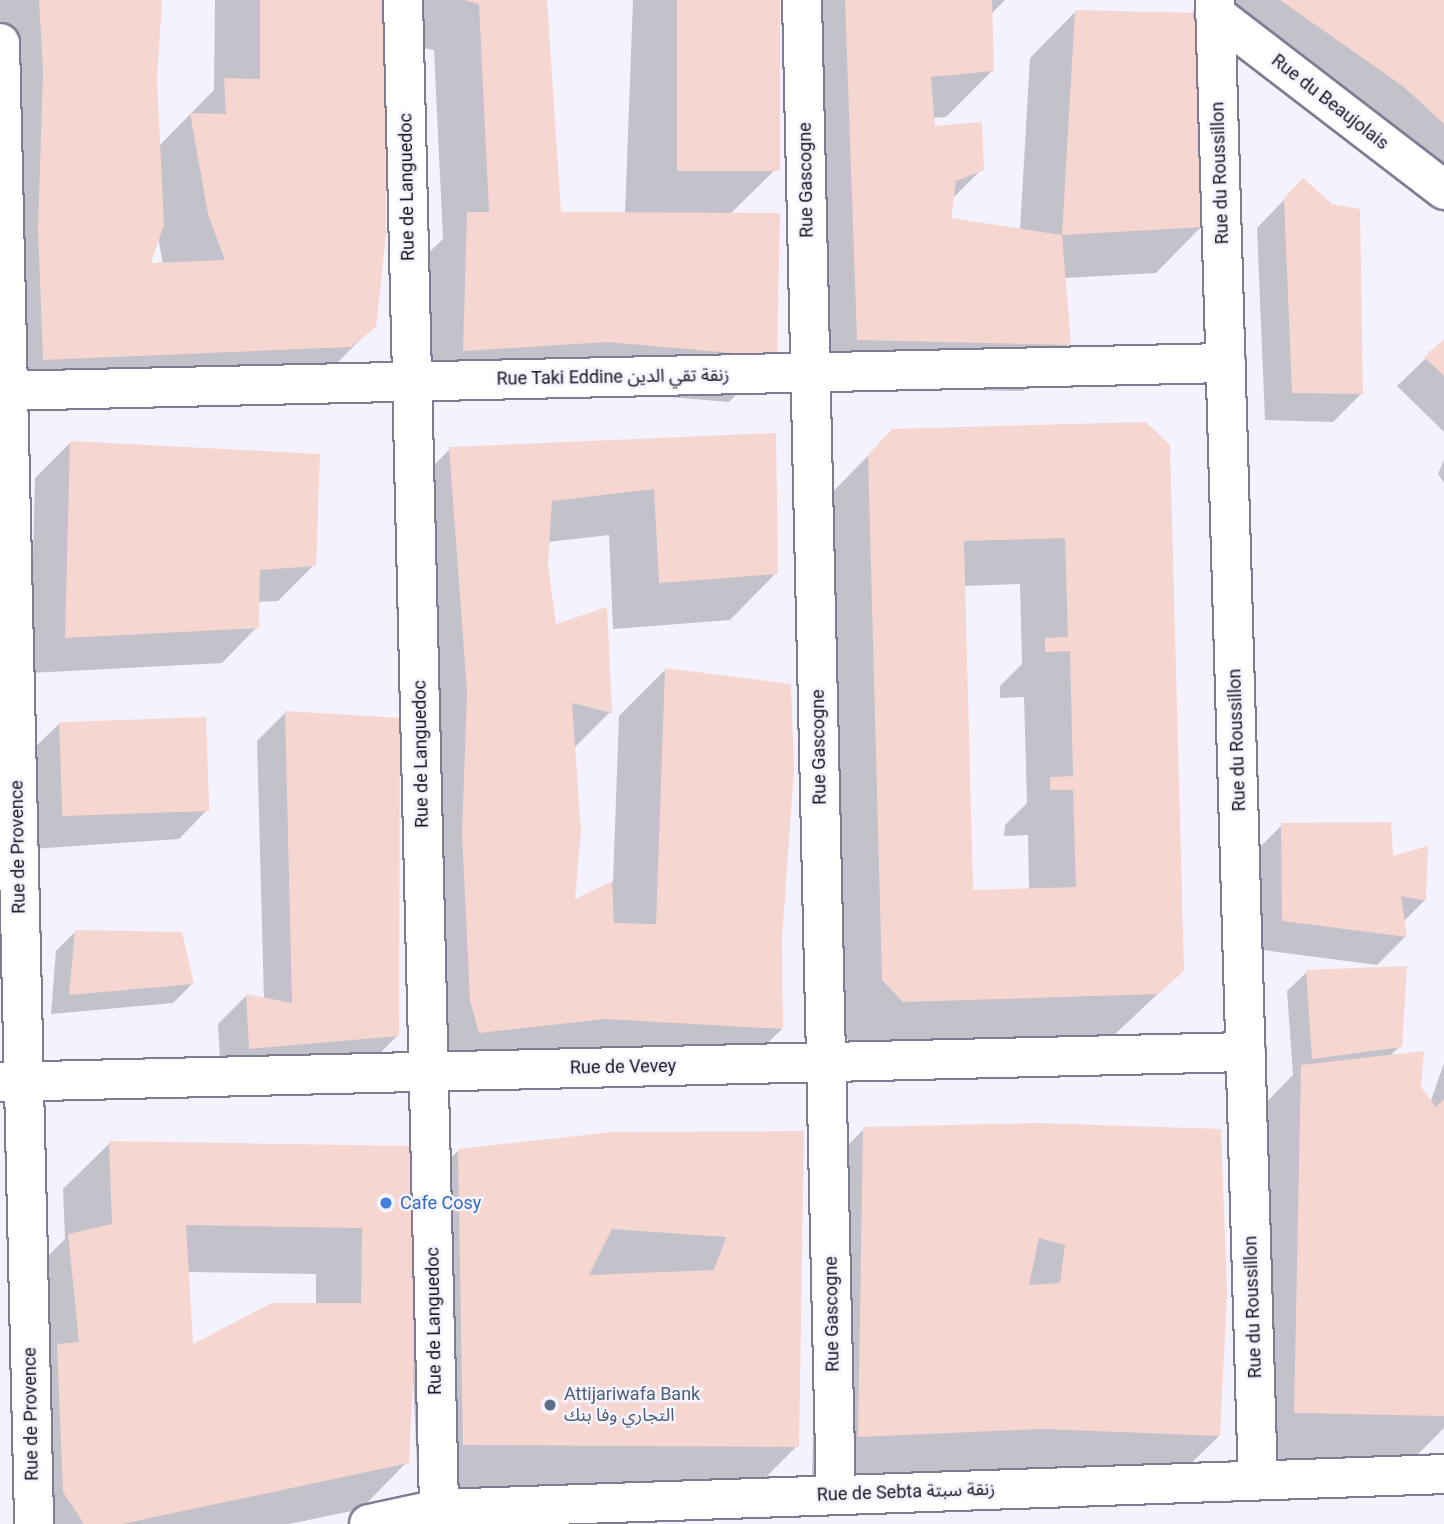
<!DOCTYPE html>
<meta charset="utf-8">
<style>
body{margin:0}
#map{position:relative;width:1444px;height:1524px;overflow:hidden;background:#f4f2fd;font-family:Roboto,"Noto Sans Arabic",sans-serif}
div>[style]{position:absolute}
.shadow>*{inset:0;background:#0003}
.building>*{inset:0;background:#f5d6d1;transform-origin:0 0}
.roads{filter:drop-shadow(2px 0 #807c94) drop-shadow(-2px 0 #807c94) drop-shadow(0 2px #807c94) drop-shadow(0 -2px #807c94)}
.minor>*{height:38px;margin:-19px;padding:0 19px;transform-origin:19px;border-radius:19px;background:#fff}
.dots>*{width:19px;height:19px;translate:-50% -50%;box-sizing:border-box;border:4px solid #f4f2fd;border-radius:50%}
span{translate:-50% -50%;white-space:nowrap;text-align:center;line-height:1.15;-webkit-text-stroke:5px #f4f2fd;paint-order:stroke}
.street-label{font-size:18px;color:#191821}
.shop-label{font-size:18px;color:#366cbe}
.left{translate:0 -50%;text-align:left}
.service-label{font-size:18px;color:#4e5e75}
</style>
<div id="map">
<div class="shadow">
<div style="clip-path:polygon(evenodd,0 0,160px 0,155px 79px,158px 147px,214px 90px,215px 0,382px 0,374px 326px,327px 373px,0 405px,0 0,158px 237px,163px 264px,149px 265px,158px 237px)"></div>
<div style="clip-path:polygon(394px 0,544px 0,560px 214px,625px 214px,633px 0,778px 0,779px 166px,730px 214px,775px 356px,729px 402px,560px 388px,417px 397px,421px 260px,443px 239px,434px 50px,396px 44px)"></div>
<div style="clip-path:polygon(799px 0,1005px 0,992px 13px,992px 71px,946px 117px,933px 118px,933px 128px,982px 169px,952px 199px,949px 220px,1020px 230px,1030px 58px,1076px 11px,1202px 226px,1156px 273px,1064px 278px,1069px 344px,1023px 391px,812px 386px)"></div>
<div style="clip-path:polygon(1200px 0,1444px 0,1444px 213px,1358px 133px)"></div>
<div style="clip-path:polygon(1303px 180px,1362px 393px,1333px 422px,1265px 420px,1257px 228px)"></div>
<div style="clip-path:polygon(1444px 341px,1444px 432px,1397px 386px)"></div>
<div style="clip-path:polygon(evenodd,1146px 423px,1183px 970px,1110px 1039px,856px 1048px,837px 1027px,822px 503px,893px 430px,1146px 423px,1020px 584px,1022px 664px,1000px 686px,1000px 698px,1024px 697px,1027px 803px,1005px 825px,1004px 836px,1028px 835px,1029px 890px,971px 891px,963px 586px,1020px 584px)"></div>
<div style="clip-path:polygon(774px 434px,776px 573px,730px 620px,613px 629px,609px 535px,548px 542px,546px 566px,554px 627px,610px 712px,574px 748px,573px 901px,613px 882px,619px 716px,665px 670px,781px 937px,782px 1029px,735px 1075px,433px 1079px,404px 495px,450px 449px)"></div>
<div style="clip-path:polygon(71px 442px,314px 565px,278px 601px,258px 602px,257px 627px,222px 663px,30px 673px,35px 478px)"></div>
<div style="clip-path:polygon(1444px 460px,1444px 483px,1438px 474px)"></div>
<div style="clip-path:polygon(285px 713px,398px 1035px,369px 1064px,221px 1077px,218px 1024px,246px 996px,264px 999px,257px 741px)"></div>
<div style="clip-path:polygon(60px 723px,207px 810px,179px 839px,31px 849px,31px 751px)"></div>
<div style="clip-path:polygon(1282px 825px,1392px 859px,1427px 848px,1424px 901px,1403px 922px,1405px 937px,1377px 965px,1255px 949px,1254px 853px)"></div>
<div style="clip-path:polygon(76px 931px,193px 983px,173px 1003px,51px 1014px,56px 951px)"></div>
<div style="clip-path:polygon(1307px 972px,1400px 1046px,1389px 1057px,1430px 1103px,1444px 1063px,1444px 1428px,1411px 1461px,1249px 1459px,1255px 1114px,1293px 1075px,1287px 991px)"></div>
<div style="clip-path:polygon(1037px 1125px,1219px 1436px,1172px 1482px,812px 1482px,818px 1175px,864px 1129px)"></div>
<div style="clip-path:polygon(evenodd,802px 1132px,797px 1446px,750px 1493px,418px 1491px,412px 1354px,407px 1462px,361px 1509px,289px 1524px,17px 1524px,11px 1392px,32px 1371px,22px 1282px,65px 1239px,63px 1189px,110px 1143px,412px 1197px,458px 1151px,802px 1132px,187px 1272px,316px 1274px,316px 1305px,191px 1347px,187px 1272px)"></div>
</div>
<div class="building">
<div style="clip-path:polygon(39px 0,162px 0,157px 79px,164px 225px,151px 263px,225px 260px,208px 214px,190px 113px,226px 114px,224px 78px,260px 79px,260px 0,385px 0,386px 235px,376px 327px,351px 347px,43px 360px,38px 229px,43px 72px)"></div>
<div style="clip-path:polygon(464px 0,547px 0,561px 212px,780px 213px,777px 357px,607px 342px,463px 351px,467px 212px,489px 212px,479px 4px)"></div>
<div style="left:677px;top:0;width:103px;height:171px"></div>
<div style="clip-path:polygon(845px 0,992px 0,994px 71px,931px 77px,935px 126px,982px 122px,984px 170px,956px 181px,951px 218px,1062px 235px,1071px 345px,857px 340px)"></div>
<div style="clip-path:polygon(1280px 0,1444px 0,1444px 124px,1404px 87px)"></div>
<div style="clip-path:polygon(1075px 10px,1196px 13px,1204px 227px,1062px 235px)"></div>
<div style="clip-path:polygon(1303px 178px,1332px 204px,1360px 209px,1363px 394px,1292px 393px,1284px 198px)"></div>
<div style="clip-path:polygon(1444px 339px,1444px 376px,1424px 357px)"></div>
<div style="clip-path:polygon(evenodd,1146px 422px,1170px 445px,1184px 971px,1158px 994px,903px 1002px,882px 980px,868px 455px,892px 429px,1146px 422px,1065px 538px,1068px 637px,1045px 638px,1045px 652px,1070px 651px,1073px 776px,1050px 777px,1050px 790px,1073px 790px,1076px 887px,973px 890px,964px 541px,1065px 538px)"></div>
<div style="clip-path:polygon(776px 433px,778px 574px,659px 583px,654px 489px,552px 501px,548px 565px,556px 624px,607px 607px,612px 713px,572px 703px,581px 831px,575px 899px,612px 881px,614px 923px,656px 924px,665px 668px,791px 684px,794px 770px,782px 938px,783px 1029px,605px 1019px,479px 1033px,470px 1001px,462px 833px,467px 692px,449px 447px)"></div>
<div style="clip-path:polygon(70px 441px,320px 454px,316px 566px,260px 570px,259px 628px,65px 638px)"></div>
<div style="clip-path:polygon(285px 711px,400px 718px,399px 1036px,249px 1049px,246px 994px,292px 1003px)"></div>
<div style="left:206px;top:717px;width:94px;height:147px;rotate:88deg"></div>
<div style="clip-path:polygon(1391px 822px,1393px 856px,1428px 846px,1426px 901px,1401px 896px,1407px 937px,1282px 921px,1281px 823px)"></div>
<div style="clip-path:polygon(75px 930px,182px 932px,194px 984px,69px 995px)"></div>
<div style="clip-path:polygon(1407px 966px,1402px 1047px,1312px 1059px,1306px 970px)"></div>
<div style="clip-path:polygon(1424px 1051px,1421px 1087px,1436px 1107px,1444px 1099px,1444px 1416px,1294px 1413px,1301px 1065px)"></div>
<div style="clip-path:polygon(evenodd,1036px 1123px,1221px 1129px,1227px 1293px,1220px 1436px,1042px 1429px,858px 1437px,863px 1127px,1036px 1123px,1039px 1238px,1065px 1245px,1060px 1283px,1029px 1285px,1039px 1238px)"></div>
<div style="clip-path:polygon(evenodd,804px 1131px,799px 1447px,463px 1445px,458px 1149px,613px 1132px,804px 1131px,612px 1229px,726px 1237px,714px 1270px,589px 1275px,612px 1229px)"></div>
<div style="clip-path:polygon(evenodd,109px 1141px,413px 1146px,417px 1292px,409px 1463px,122px 1524px,84px 1524px,63px 1492px,57px 1344px,79px 1342px,68px 1234px,112px 1224px,109px 1141px,186px 1225px,362px 1228px,361px 1303px,272px 1303px,193px 1344px,186px 1225px)"></div>
</div>
<div class="roads">
<div class="minor">
<div style="left:403px;top:0;width:1509px;rotate:88.63deg"></div>
<div style="left:802px;top:0;width:1494px;rotate:88.7deg"></div>
<div style="left:1215px;top:0;width:1481px;rotate:88.34deg"></div>
<div style="left:1215px;top:14px;width:289px;rotate:37.5deg"></div>
<div style="left:0;top:43px;width:1481px;rotate:88.68deg"></div>
<div style="left:0;top:391px;width:1226px;rotate:-1.31deg"></div>
<div style="left:0;top:1082px;width:1246px;rotate:-1.38deg"></div>
<div style="left:369px;top:1524px;width:72px;rotate:-12.1deg"></div>
<div style="left:439px;top:1509px;width:1006px;rotate:-1.99deg"></div>
</div>
</div>
<div class="dots">
<div style="left:386px;top:1203px;background:#3f7fe0"></div>
<div style="left:550px;top:1405px;background:#5c6f8a"></div>
</div>
<div class="street-label">
<span style="left:1330px;top:102px;rotate:38deg">Rue du Beaujolais</span>
<span style="left:1220px;top:173px;rotate:-92deg">Rue du Roussillon</span>
<span style="left:806px;top:180px;rotate:-91deg">Rue Gascogne</span>
<span style="left:407px;top:187px;rotate:-91deg">Rue de Languedoc</span>
<span style="left:613px;top:377px;rotate:-1deg">Rue Taki Eddine زنقة تقي الدين</span>
<span style="left:1237px;top:740px;rotate:-92deg">Rue du Roussillon</span>
<span style="left:819px;top:747px;rotate:-91deg">Rue Gascogne</span>
<span style="left:421px;top:754px;rotate:-91deg">Rue de Languedoc</span>
<span style="left:18px;top:847px;rotate:-91deg">Rue de Provence</span>
<span style="left:623px;top:1067px;rotate:-1deg">Rue de Vevey</span>
<span style="left:1253px;top:1307px;rotate:-92deg">Rue du Roussillon</span>
<span style="left:832px;top:1314px;rotate:-91deg">Rue Gascogne</span>
<span style="left:434px;top:1321px;rotate:-91deg">Rue de Languedoc</span>
<span style="left:31px;top:1414px;rotate:-91deg">Rue de Provence</span>
<span style="left:906px;top:1492px;rotate:-2deg">Rue de Sebta زنقة سبتة</span>
</div>
<div class="shop-label">
<span class="left" style="left:400px;top:1203px">Cafe Cosy</span>
</div>
<div class="service-label">
<span class="left" style="left:564px;top:1405px">Attijariwafa Bank<br>التجاري وفا بنك</span>
</div>
</div>
